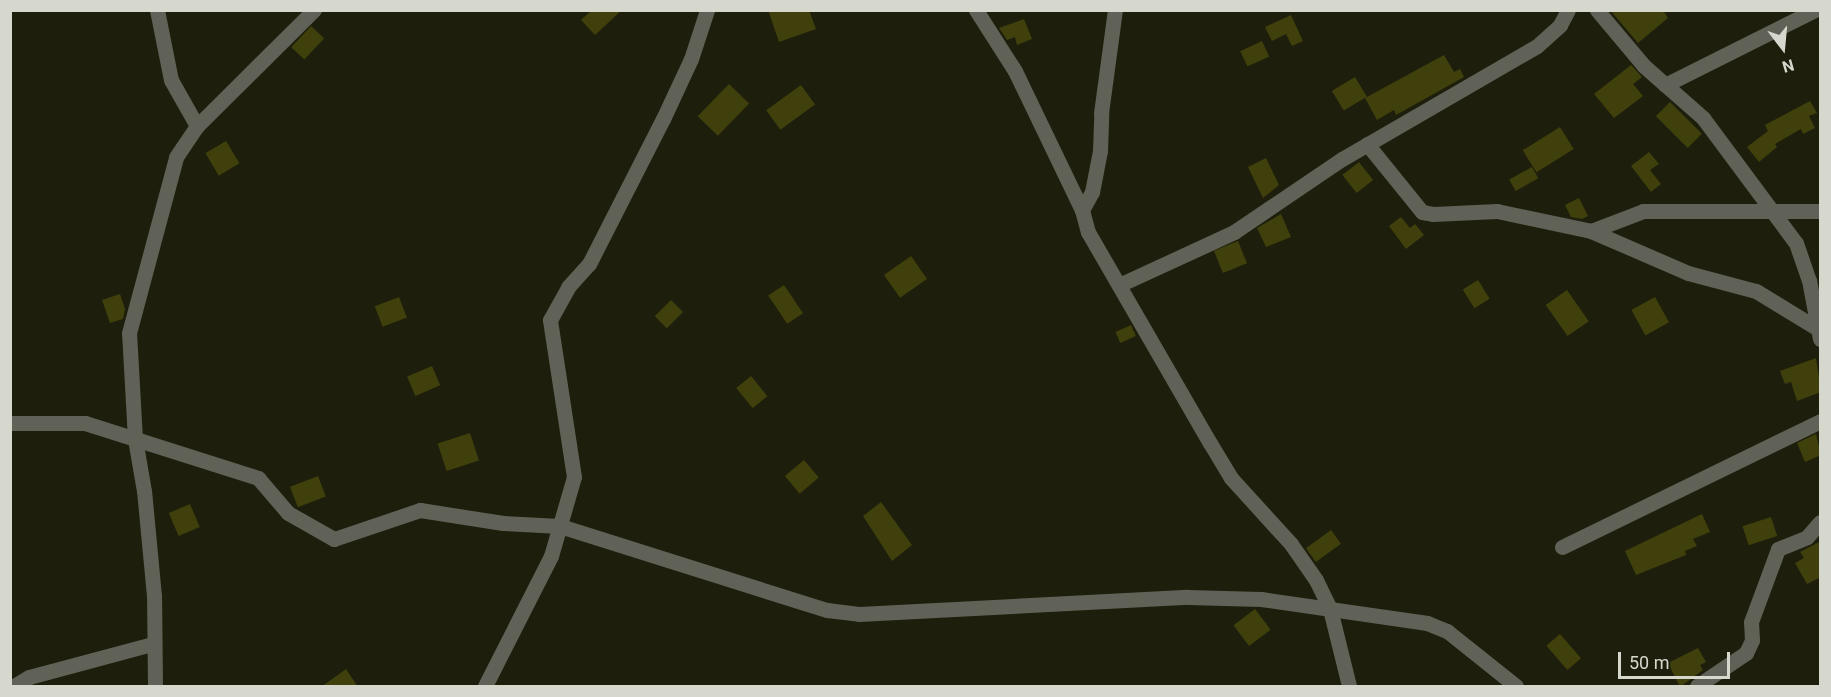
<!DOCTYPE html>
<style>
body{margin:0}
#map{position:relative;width:1831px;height:697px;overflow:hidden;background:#1d1e0c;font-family:Roboto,sans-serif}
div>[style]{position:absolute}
.building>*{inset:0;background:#40400c;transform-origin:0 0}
.street>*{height:15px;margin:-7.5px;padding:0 7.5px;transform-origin:7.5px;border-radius:7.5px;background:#606157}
span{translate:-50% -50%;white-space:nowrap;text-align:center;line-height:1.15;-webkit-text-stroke:4.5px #1d1e0c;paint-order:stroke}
.frame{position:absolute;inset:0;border:12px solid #d7d8cd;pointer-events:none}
.north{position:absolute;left:1753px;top:18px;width:60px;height:60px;-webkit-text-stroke:4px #1d1e0c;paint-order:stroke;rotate:164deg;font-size:16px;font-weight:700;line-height:24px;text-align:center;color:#d7d8cd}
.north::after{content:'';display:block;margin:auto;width:21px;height:27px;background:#d7d8cd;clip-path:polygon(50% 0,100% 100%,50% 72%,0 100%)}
.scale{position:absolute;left:1618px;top:652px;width:112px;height:27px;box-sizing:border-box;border:3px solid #d7d8cd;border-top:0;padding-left:8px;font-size:18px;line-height:21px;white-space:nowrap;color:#d7d8cd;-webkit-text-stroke:4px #1d1e0c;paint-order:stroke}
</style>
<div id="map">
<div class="building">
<div style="clip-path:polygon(592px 10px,622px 10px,595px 35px,581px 20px)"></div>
<div style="clip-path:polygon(768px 10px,809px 10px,816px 29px,779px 42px)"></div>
<div style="clip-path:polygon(1610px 10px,1663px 10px,1668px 18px,1638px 43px)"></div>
<div style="clip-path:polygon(1291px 15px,1303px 41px,1292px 46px,1286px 34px,1272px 41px,1265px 27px)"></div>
<div style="clip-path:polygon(1024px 19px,1032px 39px,1017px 45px,1015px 37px,1007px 40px,999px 28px)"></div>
<div style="left:311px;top:26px;width:18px;height:29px;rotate:43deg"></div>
<div style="left:1262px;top:41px;width:17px;height:24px;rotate:65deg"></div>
<div style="clip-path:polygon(1444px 55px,1454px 72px,1460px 69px,1464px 77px,1396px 115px,1394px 110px,1377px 120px,1365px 98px)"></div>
<div style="clip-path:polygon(1631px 65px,1642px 77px,1633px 84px,1643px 96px,1614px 118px,1594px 94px)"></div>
<div style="left:1355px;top:77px;width:23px;height:27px;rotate:59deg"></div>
<div style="left:729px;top:84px;width:28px;height:45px;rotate:44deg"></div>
<div style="left:801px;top:85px;width:24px;height:43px;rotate:54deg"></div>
<div style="clip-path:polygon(1810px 101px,1817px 113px,1809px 116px,1815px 128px,1803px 134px,1801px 129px,1775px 144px,1777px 147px,1759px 162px,1747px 147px,1768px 131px,1765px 125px)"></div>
<div style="left:1670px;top:102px;width:45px;height:20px;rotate:45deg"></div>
<div style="left:1560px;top:127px;width:26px;height:44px;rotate:58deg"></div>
<div style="left:226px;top:141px;width:26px;height:24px;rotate:59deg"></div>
<div style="clip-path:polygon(1649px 152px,1659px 164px,1650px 170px,1661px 184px,1651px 192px,1631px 166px)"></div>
<div style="clip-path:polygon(1266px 158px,1279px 185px,1263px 198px,1248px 167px)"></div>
<div style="left:1359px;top:162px;width:23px;height:21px;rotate:52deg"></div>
<div style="left:1532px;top:167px;width:13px;height:26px;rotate:61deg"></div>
<div style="clip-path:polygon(1579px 198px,1588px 216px,1582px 219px,1571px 217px,1565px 205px)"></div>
<div style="clip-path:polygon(1281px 214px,1291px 237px,1266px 247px,1257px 228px)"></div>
<div style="clip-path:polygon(1401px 217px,1410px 228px,1415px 224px,1424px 235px,1406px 249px,1389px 226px)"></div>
<div style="left:1238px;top:241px;width:24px;height:26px;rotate:68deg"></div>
<div style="left:911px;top:256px;width:28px;height:33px;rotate:55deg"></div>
<div style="left:1478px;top:280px;width:22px;height:18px;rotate:58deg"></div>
<div style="left:784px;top:285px;width:34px;height:19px;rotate:56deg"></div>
<div style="left:1567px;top:290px;width:38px;height:26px;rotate:55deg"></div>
<div style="clip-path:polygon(120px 294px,125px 309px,123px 319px,110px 323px,102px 300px)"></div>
<div style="left:399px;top:297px;width:22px;height:26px;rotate:69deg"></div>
<div style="left:1655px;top:297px;width:29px;height:27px;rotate:61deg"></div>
<div style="left:671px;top:300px;width:17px;height:23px;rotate:45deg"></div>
<div style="left:1131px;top:325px;width:12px;height:17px;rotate:66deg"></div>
<div style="clip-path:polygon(1816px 358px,1821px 392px,1797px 401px,1791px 382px,1785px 384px,1780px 371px)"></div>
<div style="left:432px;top:366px;width:21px;height:27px;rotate:67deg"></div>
<div style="left:751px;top:376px;width:26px;height:19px;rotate:51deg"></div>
<div style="left:470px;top:433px;width:29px;height:34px;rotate:72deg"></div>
<div style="clip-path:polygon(1816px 434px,1821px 455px,1805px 462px,1797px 443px)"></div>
<div style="left:804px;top:460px;width:23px;height:25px;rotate:50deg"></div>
<div style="left:318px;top:476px;width:22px;height:30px;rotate:69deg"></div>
<div style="clip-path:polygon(881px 502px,912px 545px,892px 561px,863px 516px)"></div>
<div style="left:190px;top:504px;width:25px;height:23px;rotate:67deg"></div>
<div style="clip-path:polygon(1702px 514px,1710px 532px,1693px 539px,1697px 546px,1685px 551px,1686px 555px,1636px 575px,1625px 551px)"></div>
<div style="left:1771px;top:517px;width:20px;height:30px;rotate:72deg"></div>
<div style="left:1331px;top:530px;width:17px;height:31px;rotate:54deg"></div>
<div style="clip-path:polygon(1821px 541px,1821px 577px,1807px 584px,1795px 563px,1804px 558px,1800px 552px)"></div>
<div style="left:1255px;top:609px;width:26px;height:27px;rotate:53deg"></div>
<div style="left:1560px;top:634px;width:32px;height:18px;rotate:49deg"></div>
<div style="clip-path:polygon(1698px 648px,1706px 662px,1700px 665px,1703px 670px,1680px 687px,1668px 663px)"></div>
<div style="clip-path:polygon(346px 669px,358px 687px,321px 687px)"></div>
</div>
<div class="street">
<div style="left:157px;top:10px;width:71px;rotate:78.7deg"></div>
<div style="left:171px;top:80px;width:53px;rotate:60.5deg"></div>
<div style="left:976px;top:10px;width:72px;rotate:57.4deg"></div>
<div style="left:1015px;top:71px;width:154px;rotate:64.3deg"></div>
<div style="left:1082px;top:210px;width:23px;rotate:75deg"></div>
<div style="left:1088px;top:232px;width:244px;rotate:60deg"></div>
<div style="left:1210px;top:443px;width:41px;rotate:59deg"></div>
<div style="left:1231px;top:478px;width:89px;rotate:47.7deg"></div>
<div style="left:1291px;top:544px;width:44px;rotate:55.2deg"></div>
<div style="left:1316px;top:580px;width:32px;rotate:64deg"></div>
<div style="left:1330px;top:609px;width:79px;rotate:76.1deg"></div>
<div style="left:1597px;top:10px;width:73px;rotate:50deg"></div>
<div style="left:1644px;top:66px;width:79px;rotate:41.4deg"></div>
<div style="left:1703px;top:118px;width:156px;rotate:53.4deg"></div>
<div style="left:1796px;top:243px;width:39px;rotate:71deg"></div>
<div style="left:1809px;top:280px;width:60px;rotate:79.4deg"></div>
<div style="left:1665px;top:85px;width:168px;rotate:-26.6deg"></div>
<div style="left:1367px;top:144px;width:87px;rotate:51deg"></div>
<div style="left:1422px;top:212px;width:11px;rotate:10deg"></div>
<div style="left:1433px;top:214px;width:64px;rotate:-2.7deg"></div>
<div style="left:1497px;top:211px;width:96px;rotate:12deg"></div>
<div style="left:1591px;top:231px;width:56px;rotate:-21deg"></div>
<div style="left:1643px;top:211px;width:177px"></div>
<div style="left:1082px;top:210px;width:21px;rotate:-61deg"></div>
<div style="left:1092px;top:192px;width:42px;rotate:-79deg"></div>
<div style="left:1100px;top:151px;width:38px;rotate:-88deg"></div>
<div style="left:1101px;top:113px;width:104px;rotate:-82.3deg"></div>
<div style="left:1591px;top:231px;width:106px;rotate:23.4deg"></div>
<div style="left:1688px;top:273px;width:70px;rotate:14.8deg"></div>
<div style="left:1756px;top:291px;width:75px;rotate:31.4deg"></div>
<div style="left:1119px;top:285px;width:127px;rotate:-24.7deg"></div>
<div style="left:1234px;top:232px;width:130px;rotate:-34.1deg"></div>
<div style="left:1342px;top:159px;width:225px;rotate:-30.1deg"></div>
<div style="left:1537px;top:46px;width:31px;rotate:-42deg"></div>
<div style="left:1560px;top:25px;width:17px;rotate:-62deg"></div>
<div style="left:10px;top:423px;width:75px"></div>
<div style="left:85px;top:423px;width:182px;rotate:17.6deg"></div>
<div style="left:258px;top:478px;width:46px;rotate:49.4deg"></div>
<div style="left:288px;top:513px;width:53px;rotate:29.5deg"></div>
<div style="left:334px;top:539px;width:91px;rotate:-18.6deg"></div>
<div style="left:420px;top:510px;width:84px;rotate:8.9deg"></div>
<div style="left:503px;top:523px;width:57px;rotate:3deg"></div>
<div style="left:560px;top:526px;width:280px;rotate:17.5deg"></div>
<div style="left:827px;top:610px;width:32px;rotate:7deg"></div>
<div style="left:859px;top:614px;width:329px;rotate:-3deg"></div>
<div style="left:1188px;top:597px;width:73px;rotate:1.6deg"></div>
<div style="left:1261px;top:599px;width:168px;rotate:8.2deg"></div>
<div style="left:1427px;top:623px;width:22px;rotate:22deg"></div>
<div style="left:1447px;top:631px;width:88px;rotate:38.6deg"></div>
<div style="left:1562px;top:547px;width:287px;rotate:-26deg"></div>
<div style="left:14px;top:686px;width:17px;rotate:-31deg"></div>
<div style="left:29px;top:677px;width:127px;rotate:-15deg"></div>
<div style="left:155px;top:686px;width:90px;rotate:-90.6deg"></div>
<div style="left:154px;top:596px;width:105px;rotate:-95.4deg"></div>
<div style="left:144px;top:491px;width:53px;rotate:-99.8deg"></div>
<div style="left:135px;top:439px;width:106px;rotate:-93.2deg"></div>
<div style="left:129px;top:333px;width:182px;rotate:-75deg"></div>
<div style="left:176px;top:157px;width:37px;rotate:-56deg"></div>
<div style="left:197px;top:126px;width:165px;rotate:-44.8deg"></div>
<div style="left:485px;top:686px;width:146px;rotate:-63.1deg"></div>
<div style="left:551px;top:556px;width:82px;rotate:-73.8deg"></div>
<div style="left:574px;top:477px;width:159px;rotate:-98.7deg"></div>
<div style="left:550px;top:320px;width:38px;rotate:-61deg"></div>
<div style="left:568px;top:287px;width:31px;rotate:-48deg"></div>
<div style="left:589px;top:264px;width:163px;rotate:-63deg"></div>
<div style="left:663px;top:119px;width:66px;rotate:-65deg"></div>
<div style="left:691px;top:59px;width:52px;rotate:-71.9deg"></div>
<div style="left:1697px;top:686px;width:59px;rotate:-34deg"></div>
<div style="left:1746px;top:653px;width:14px;rotate:-65deg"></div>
<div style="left:1752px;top:640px;width:18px;rotate:-93deg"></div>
<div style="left:1751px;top:622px;width:78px;rotate:-69.7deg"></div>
<div style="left:1778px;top:549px;width:31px;rotate:-22deg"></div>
<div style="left:1807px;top:537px;width:20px;rotate:-49deg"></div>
</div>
<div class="frame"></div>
<div class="north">N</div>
<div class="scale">50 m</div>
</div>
